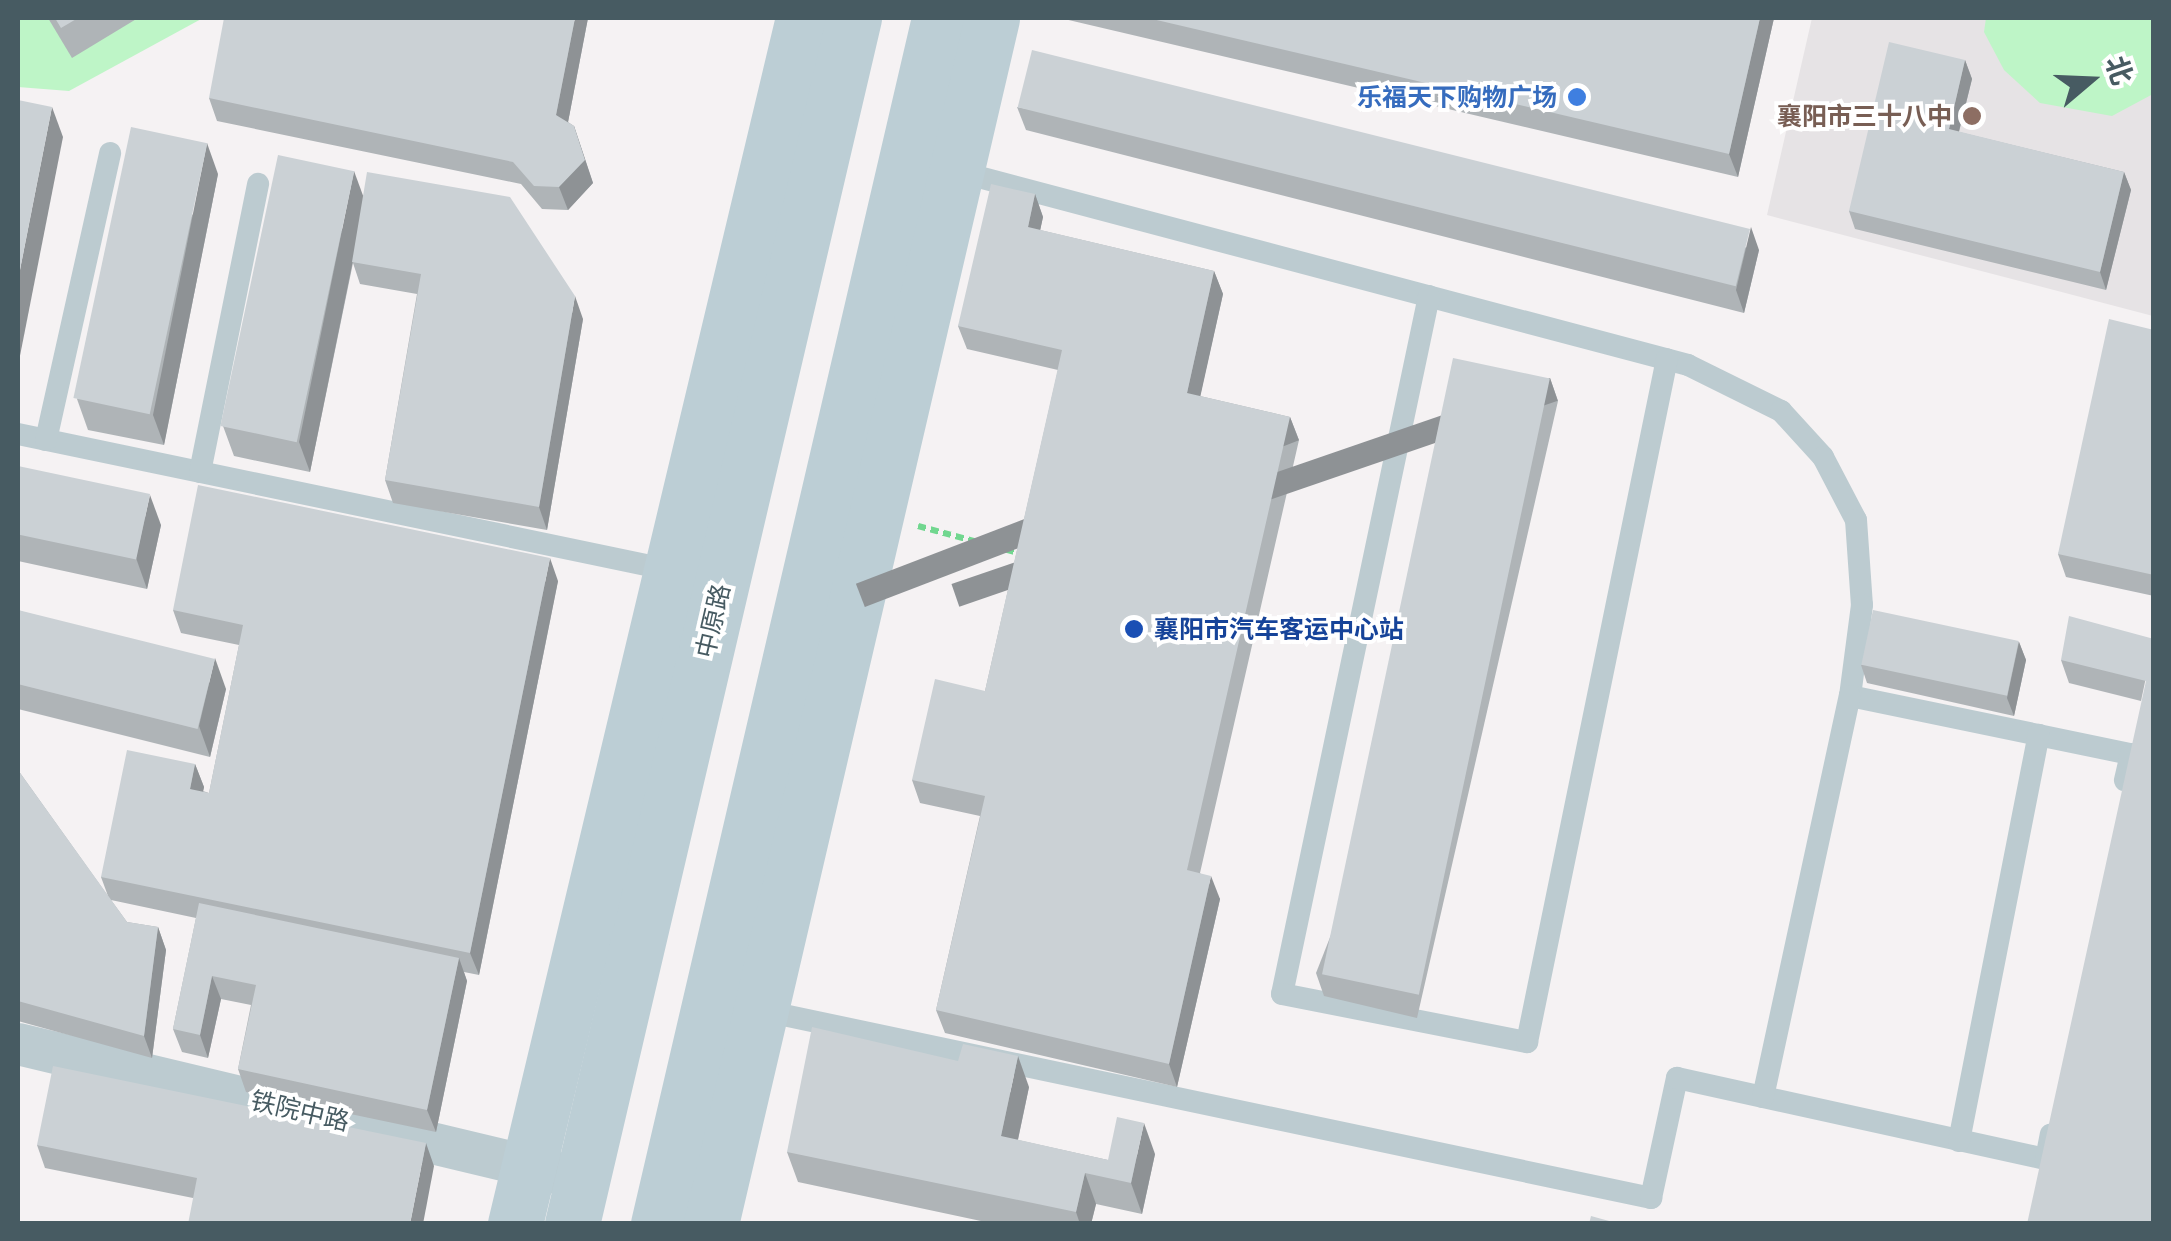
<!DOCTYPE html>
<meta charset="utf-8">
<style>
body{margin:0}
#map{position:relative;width:2171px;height:1241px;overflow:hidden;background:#f5f2f3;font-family:Figtree,"Noto Sans SC",sans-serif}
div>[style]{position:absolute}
.education>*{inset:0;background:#e6e3e5}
.green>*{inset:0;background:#bef5c7}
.path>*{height:6px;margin-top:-3px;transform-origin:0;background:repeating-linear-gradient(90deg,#71d78f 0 8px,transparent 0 13px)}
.lane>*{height:22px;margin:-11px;padding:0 11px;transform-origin:11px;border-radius:11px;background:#bccbd0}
.street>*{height:42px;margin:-21px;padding:0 21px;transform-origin:21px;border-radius:21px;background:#bccbd0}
.secondary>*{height:55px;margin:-27.5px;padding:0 27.5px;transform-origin:27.5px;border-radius:27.5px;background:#bcced5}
.wall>*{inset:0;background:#afb4b7}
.shaded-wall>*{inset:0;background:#8e9295;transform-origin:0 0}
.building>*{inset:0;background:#cbd1d5;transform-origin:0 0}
.dots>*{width:28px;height:28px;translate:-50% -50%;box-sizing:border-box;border:5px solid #fff;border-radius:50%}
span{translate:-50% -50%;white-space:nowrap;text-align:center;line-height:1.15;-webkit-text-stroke:8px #fff;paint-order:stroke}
.shop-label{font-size:25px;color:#366cbe;font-weight:700}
.right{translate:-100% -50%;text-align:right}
.education-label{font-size:25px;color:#785e54;font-weight:700}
.street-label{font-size:25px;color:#475b62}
.transit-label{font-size:25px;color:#164399;font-weight:700}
.left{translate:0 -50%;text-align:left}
.frame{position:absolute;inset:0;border:20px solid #475b62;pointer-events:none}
.north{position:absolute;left:2041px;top:30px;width:100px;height:100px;-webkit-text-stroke:8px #fff;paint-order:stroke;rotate:71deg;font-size:28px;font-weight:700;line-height:40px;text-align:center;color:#475b62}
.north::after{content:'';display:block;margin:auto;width:35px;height:45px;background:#475b62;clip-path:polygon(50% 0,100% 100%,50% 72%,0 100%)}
</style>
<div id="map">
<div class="education">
<div style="clip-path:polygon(1812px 18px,2153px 18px,2153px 316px,1767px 215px)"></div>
</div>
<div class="green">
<div style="clip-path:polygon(18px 18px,203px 18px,69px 91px,18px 87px)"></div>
<div style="clip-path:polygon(1986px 18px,2153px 18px,2153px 94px,2112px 116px,2040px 103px,2004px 70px,1984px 32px)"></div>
</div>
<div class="path">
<div style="left:918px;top:526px;width:108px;rotate:15.1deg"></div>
</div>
<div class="lane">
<div style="left:956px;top:171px;width:757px;rotate:14.84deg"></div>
<div style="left:1688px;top:365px;width:104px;rotate:26.3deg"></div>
<div style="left:1781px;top:411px;width:62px;rotate:47.6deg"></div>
<div style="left:1823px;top:457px;width:71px;rotate:62.4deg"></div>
<div style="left:1856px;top:520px;width:85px;rotate:86deg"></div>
<div style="left:1862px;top:605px;width:92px;rotate:97.5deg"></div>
<div style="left:1850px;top:696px;width:287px;rotate:11.7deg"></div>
<div style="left:2131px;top:754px;width:27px;rotate:103deg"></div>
<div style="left:1429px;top:296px;width:713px;rotate:101.89deg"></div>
<div style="left:1282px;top:994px;width:250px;rotate:11.1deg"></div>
<div style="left:1527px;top:1042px;width:697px;rotate:-78.42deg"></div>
<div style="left:18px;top:434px;width:666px;rotate:11.78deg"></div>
<div style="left:46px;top:440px;width:294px;rotate:-77.4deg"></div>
<div style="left:200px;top:472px;width:294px;rotate:-78.6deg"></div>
<div style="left:760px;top:1010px;width:911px;rotate:11.91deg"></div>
<div style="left:1651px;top:1198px;width:123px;rotate:-77.8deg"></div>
<div style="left:1677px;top:1078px;width:378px;rotate:12.4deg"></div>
<div style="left:2046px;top:1159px;width:25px;rotate:-79deg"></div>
<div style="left:1763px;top:1097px;width:410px;rotate:-77.8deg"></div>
<div style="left:1959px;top:1141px;width:414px;rotate:-78.9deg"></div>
</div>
<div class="street">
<div style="left:18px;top:1044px;width:554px;rotate:13.46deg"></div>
</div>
<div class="secondary">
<div style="left:515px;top:1224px;width:1240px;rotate:-76.57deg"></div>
<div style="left:572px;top:1224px;width:1239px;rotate:-76.84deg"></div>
<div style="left:658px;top:1224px;width:1238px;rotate:-76.88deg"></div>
<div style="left:711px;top:1224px;width:1238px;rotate:-76.88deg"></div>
</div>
<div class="wall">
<div style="clip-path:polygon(48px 18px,138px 18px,72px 58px)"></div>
<div style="clip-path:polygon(588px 18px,568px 122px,574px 126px,593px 183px,568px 210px,542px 209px,521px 184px,217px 121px,209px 98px)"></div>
<div style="clip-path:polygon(1060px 18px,1774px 18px,1738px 177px)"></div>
<div style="clip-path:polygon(1965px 60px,1972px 79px,1959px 132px,2124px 172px,2131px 190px,2106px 290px,1855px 229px,1849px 211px)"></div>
<div style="clip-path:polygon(1017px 107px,1759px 250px,1744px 313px,1026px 130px)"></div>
<div style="clip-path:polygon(218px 174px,164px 445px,88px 430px,77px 399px)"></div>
<div style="clip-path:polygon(1035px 194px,1043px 217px,1040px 230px,1214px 271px,1223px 294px,1200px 396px,1290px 417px,1299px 440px,1200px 873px,1220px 899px,1177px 1087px,945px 1033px,936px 1010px,980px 816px,920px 803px,912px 780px,985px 691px,1058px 370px,967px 349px,958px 326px)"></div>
<div style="clip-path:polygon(363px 195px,583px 319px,547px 530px,393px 503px,385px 480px,417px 294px,360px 284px,353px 263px,310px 472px,234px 456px,223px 426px)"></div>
<div style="clip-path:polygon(2154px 330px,2154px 596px,2066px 577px,2058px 554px)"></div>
<div style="clip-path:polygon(1550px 378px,1558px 401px,1417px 1018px,1324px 996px,1316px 973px)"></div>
<div style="clip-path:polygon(18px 466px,161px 525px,147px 589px,18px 561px)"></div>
<div style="clip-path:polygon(558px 581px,479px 975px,464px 972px,467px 981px,436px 1132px,246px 1092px,238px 1069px,251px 1005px,221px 999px,208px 1058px,182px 1052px,173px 1029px,196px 918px,111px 900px,127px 922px,158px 927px,166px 950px,152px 1058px,18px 1021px,18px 770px,108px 896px,101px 877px,195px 764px,204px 787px,203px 791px,209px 793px,239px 645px,181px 633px,173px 610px)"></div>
<div style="clip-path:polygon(18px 610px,226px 689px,210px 757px,18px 709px)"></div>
<div style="clip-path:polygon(2154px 639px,2141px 701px,2069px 683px,2061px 660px)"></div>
<div style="clip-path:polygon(2019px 642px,2026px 660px,2014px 716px,1867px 683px,1861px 665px)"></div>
<div style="clip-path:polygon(1029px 1087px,1018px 1140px,1108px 1160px,1155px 1154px,1142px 1214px,1096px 1204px,1091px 1224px,995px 1224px,798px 1182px,787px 1152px)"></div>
<div style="clip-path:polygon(37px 1145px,434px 1166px,193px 1198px,45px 1168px)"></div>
</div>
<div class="shaded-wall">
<div style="clip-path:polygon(575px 18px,588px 18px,565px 138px,556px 115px)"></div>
<div style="clip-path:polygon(1760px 18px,1774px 18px,1738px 177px,1729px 154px)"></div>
<div style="clip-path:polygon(1965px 60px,1972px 79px,1955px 147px,1949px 129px)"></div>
<div style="clip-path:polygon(52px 107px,63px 137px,18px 366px,18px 280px)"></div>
<div style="clip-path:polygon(574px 126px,593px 183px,568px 210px,559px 187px)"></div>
<div style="clip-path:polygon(207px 143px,218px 174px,164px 445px,153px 415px)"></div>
<div style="clip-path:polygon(354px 171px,365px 201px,310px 472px,299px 442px)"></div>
<div style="clip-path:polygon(2124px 172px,2131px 190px,2106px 290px,2100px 272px)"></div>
<div style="clip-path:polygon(1035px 194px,1043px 217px,1036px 250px,1028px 227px)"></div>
<div style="clip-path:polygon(1751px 227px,1759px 250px,1744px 313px,1736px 290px)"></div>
<div style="clip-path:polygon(1214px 271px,1223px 294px,1196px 416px,1187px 393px)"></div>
<div style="clip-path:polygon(575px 296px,583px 319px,547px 530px,539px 507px)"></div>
<div style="left:1550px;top:378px;width:24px;height:633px;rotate:71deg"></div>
<div style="left:1290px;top:417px;width:25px;height:465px;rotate:69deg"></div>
<div style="clip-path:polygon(150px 495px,161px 525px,147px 589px,136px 558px)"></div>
<div style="clip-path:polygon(550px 558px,558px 581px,479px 975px,470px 953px)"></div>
<div style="clip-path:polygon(2019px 642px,2026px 660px,2014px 716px,2007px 698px)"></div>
<div style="clip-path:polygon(215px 658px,226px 689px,210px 757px,199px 726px)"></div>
<div style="clip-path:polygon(195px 764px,204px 787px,199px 812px,190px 789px)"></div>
<div style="clip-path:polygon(1211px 876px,1220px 899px,1177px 1087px,1169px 1064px)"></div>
<div style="clip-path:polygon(158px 927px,166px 950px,152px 1058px,144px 1036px)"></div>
<div style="clip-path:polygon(459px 958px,467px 981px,436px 1132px,427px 1110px)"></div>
<div style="clip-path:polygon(212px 976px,221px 999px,208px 1058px,200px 1035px)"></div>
<div style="clip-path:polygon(1018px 1056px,1029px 1087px,1012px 1167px,1001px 1136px)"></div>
<div style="clip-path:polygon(1144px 1123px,1155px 1154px,1142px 1214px,1131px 1183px)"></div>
<div style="clip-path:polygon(426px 1143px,434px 1166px,423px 1224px,410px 1224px)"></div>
<div style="clip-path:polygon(1085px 1173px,1096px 1204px,1091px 1224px,1080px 1224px,1076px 1212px)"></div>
</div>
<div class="building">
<div style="clip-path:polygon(55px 18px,78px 18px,61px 28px)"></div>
<div style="clip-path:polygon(224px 18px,575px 18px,556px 115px,574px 126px,585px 160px,559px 187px,534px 186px,513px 162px,209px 98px)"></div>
<div style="clip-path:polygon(1148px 18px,1760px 18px,1729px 154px)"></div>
<div style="clip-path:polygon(1889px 42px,1965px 60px,1949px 129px,2124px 172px,2100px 272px,1849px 211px)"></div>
<div style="left:1032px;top:50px;width:740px;height:59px;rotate:14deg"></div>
<div style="clip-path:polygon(18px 100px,52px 107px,18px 280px)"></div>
<div style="left:131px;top:127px;width:78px;height:277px;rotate:12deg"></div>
<div style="left:278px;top:155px;width:78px;height:277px;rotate:12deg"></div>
<div style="clip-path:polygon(367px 172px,510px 197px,575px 296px,539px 507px,385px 480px,421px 274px,352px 262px)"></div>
<div style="clip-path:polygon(991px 184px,1035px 194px,1028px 227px,1214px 271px,1187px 393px,1290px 417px,1187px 870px,1211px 876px,1169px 1064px,936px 1010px,985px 796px,912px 780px,935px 679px,985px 691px,1062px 350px,958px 326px)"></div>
<div style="clip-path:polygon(2109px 319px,2154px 330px,2154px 575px,2058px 554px)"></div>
<div style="left:1453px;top:358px;width:99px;height:630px;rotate:12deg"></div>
<div style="left:18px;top:466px;width:135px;height:67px;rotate:12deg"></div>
<div style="clip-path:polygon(198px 485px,550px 558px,470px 953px,101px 877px,127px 750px,195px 764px,190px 789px,209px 793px,243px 625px,173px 610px)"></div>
<div style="left:18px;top:610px;width:203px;height:72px;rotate:14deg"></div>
<div style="left:1873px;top:610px;width:149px;height:56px;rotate:12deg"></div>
<div style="clip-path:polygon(2069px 616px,2154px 639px,2154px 1224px,2027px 1224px,2146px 681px,2061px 660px)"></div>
<div style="clip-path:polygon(18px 770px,127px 922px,158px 927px,144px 1036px,18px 1001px)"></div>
<div style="clip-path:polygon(199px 903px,459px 958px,427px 1110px,238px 1069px,256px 985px,212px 976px,200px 1035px,173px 1029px)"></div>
<div style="clip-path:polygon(812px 1027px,958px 1061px,963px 1044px,1018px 1056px,1001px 1136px,1108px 1160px,1117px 1117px,1144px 1123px,1131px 1183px,1085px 1173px,1076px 1212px,787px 1152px)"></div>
<div style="clip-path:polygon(53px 1066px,426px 1143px,410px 1224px,188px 1224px,197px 1178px,37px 1145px)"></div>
<div style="clip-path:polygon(1591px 1216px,1620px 1224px,1589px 1224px)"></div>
</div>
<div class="dots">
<div style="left:1577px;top:97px;background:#3f7fe0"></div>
<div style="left:1972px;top:116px;background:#8d6e63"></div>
<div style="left:1134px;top:629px;background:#1a4fb4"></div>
</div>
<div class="shop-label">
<span class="right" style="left:1557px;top:97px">乐福天下购物广场</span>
</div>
<div class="education-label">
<span class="right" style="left:1952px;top:116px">襄阳市三十八中</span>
</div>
<div class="street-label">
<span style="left:713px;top:621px;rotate:-77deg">中原路</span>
<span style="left:300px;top:1111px;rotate:13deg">铁院中路</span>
</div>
<div class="transit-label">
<span class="left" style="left:1154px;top:629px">襄阳市汽车客运中心站</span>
</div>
<div class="frame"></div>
<div class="north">北</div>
</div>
